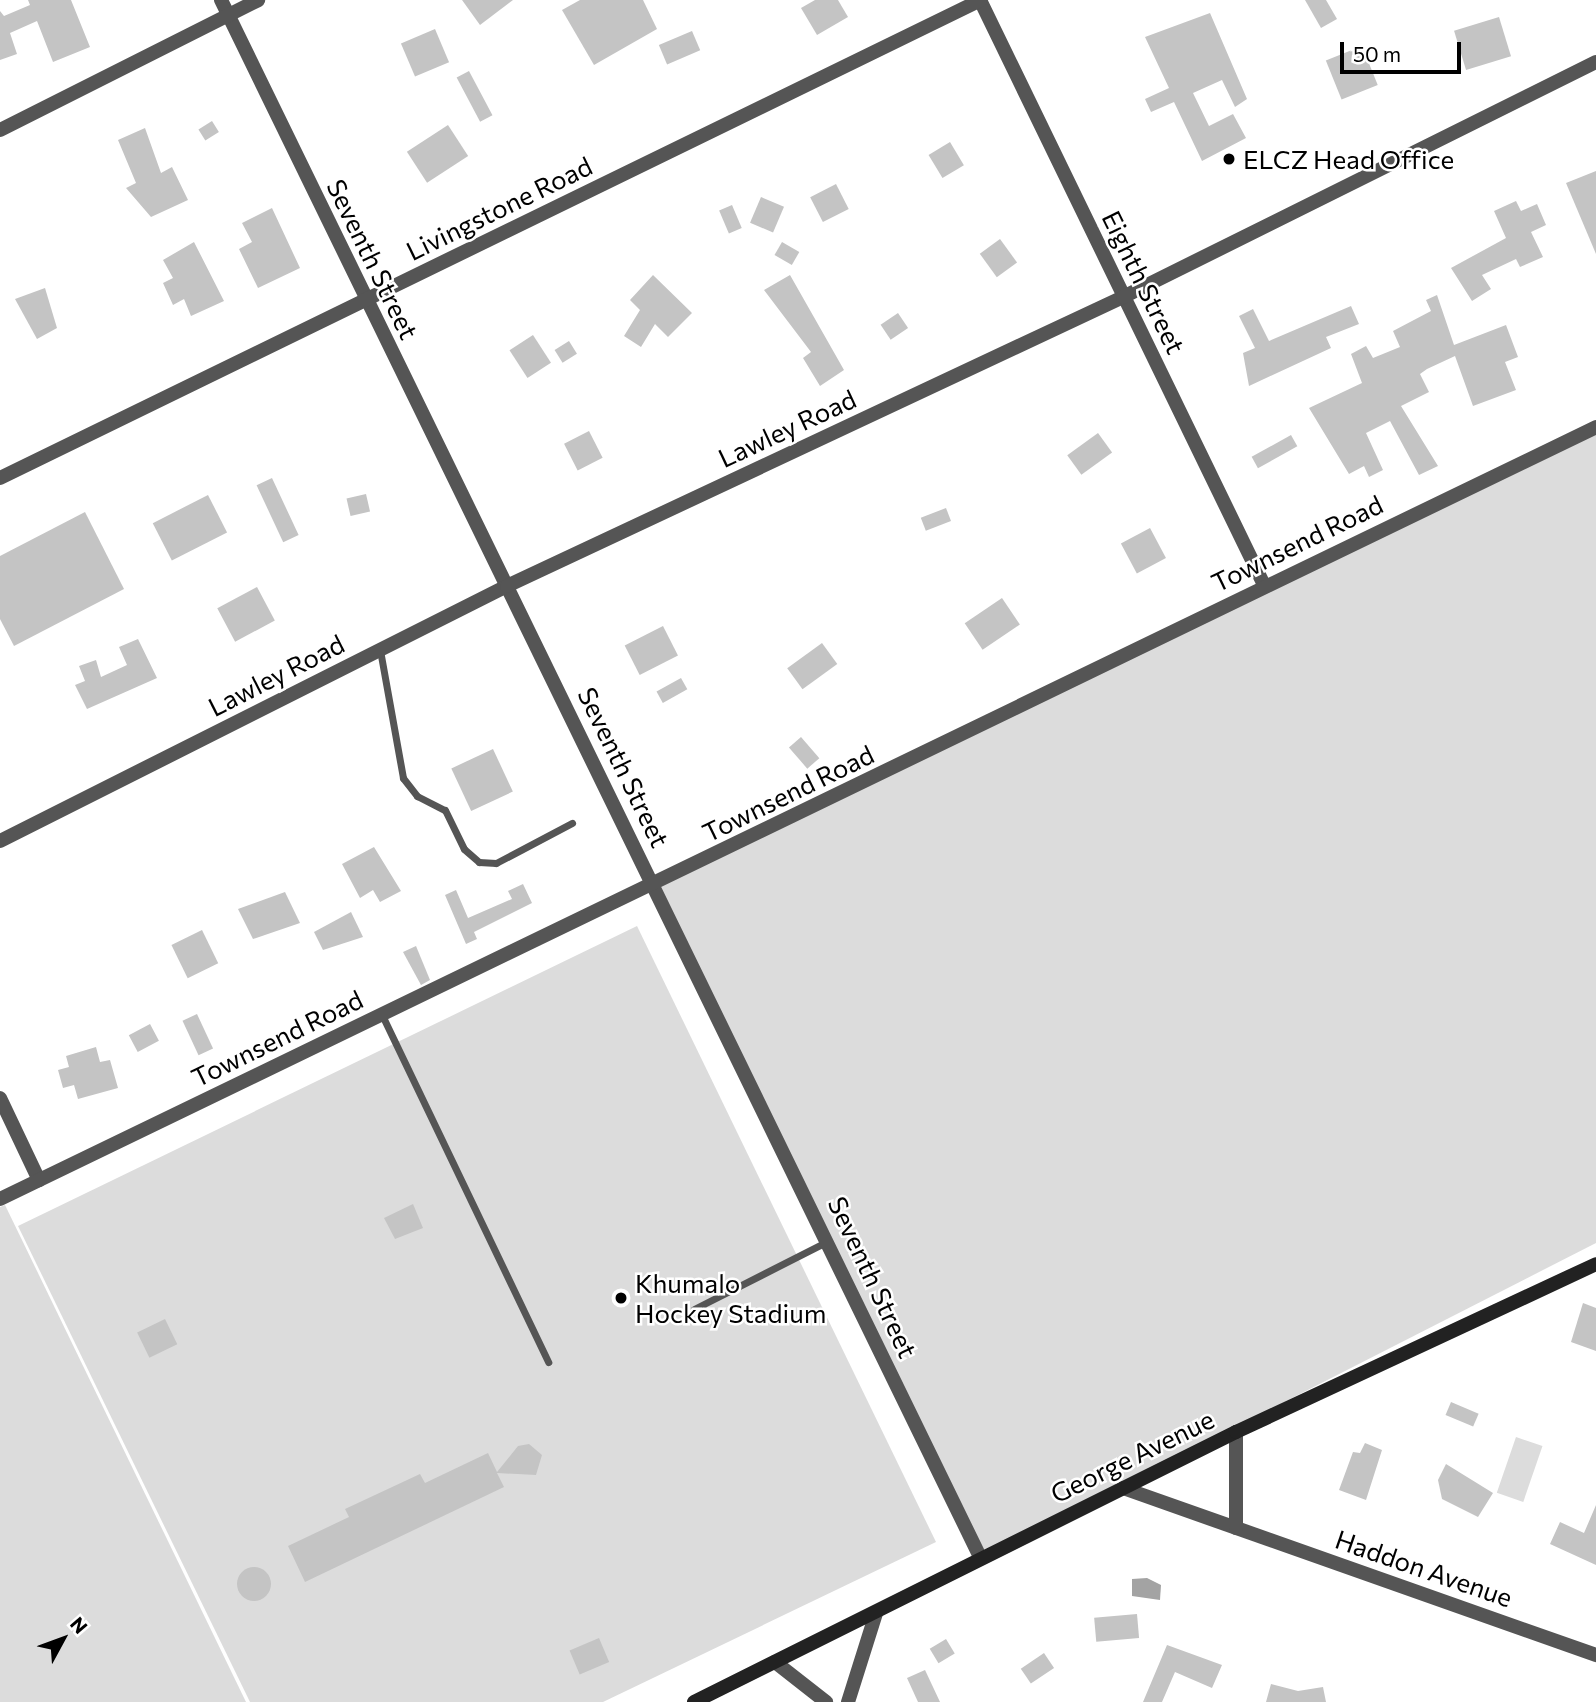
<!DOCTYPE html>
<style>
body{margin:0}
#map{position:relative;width:1596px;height:1702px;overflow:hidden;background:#fff;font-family:Commissioner,sans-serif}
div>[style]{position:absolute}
.green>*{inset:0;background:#dcdcdc;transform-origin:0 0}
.water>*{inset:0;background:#a3a3a3}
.building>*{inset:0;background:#c4c4c4;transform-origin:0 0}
.round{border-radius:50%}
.service>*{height:7px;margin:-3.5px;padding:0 3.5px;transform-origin:3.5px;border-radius:3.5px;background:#555}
.minor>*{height:14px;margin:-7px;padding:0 7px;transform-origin:7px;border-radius:7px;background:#555}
.secondary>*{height:14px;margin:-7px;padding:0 7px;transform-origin:7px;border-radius:7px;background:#222}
.dots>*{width:19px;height:19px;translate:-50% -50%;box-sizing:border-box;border:4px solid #fff;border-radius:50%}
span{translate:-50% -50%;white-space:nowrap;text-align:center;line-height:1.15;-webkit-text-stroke:5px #fff;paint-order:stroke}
.poi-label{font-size:26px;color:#000}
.left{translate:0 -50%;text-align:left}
.street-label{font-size:26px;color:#000}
.north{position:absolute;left:28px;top:1604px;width:70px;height:70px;-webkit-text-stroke:5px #fff;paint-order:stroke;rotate:49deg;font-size:19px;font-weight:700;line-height:28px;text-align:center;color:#000}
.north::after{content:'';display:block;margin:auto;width:24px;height:32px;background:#000;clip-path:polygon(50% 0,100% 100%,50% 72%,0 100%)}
.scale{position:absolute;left:1340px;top:42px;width:121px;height:32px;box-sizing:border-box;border:4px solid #000;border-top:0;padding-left:9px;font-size:21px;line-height:24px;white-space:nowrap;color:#000;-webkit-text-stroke:5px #fff;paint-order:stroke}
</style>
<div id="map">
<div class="green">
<div style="clip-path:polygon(1596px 431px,1596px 1243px,980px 1557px,655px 884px)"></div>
<div style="clip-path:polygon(637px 926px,936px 1542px,603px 1702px,250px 1702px,18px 1226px)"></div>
<div style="clip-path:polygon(5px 1205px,246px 1702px,0 1702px,0 1207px)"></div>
<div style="left:1516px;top:1437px;width:28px;height:59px;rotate:19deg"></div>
</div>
<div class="water">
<div style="clip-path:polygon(1147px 1578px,1161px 1585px,1160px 1600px,1132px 1596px,1132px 1579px)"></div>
</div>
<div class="building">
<div style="clip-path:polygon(28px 0,71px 0,90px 47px,53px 62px,37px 21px,10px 33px,17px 54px,0 60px,0 11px,4px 16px,30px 5px)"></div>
<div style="clip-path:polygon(462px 0,513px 0,480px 25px)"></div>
<div style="clip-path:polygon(580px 0,643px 0,657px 29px,594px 65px,562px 10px)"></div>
<div style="clip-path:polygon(815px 0,838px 0,848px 17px,817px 35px,801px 8px)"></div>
<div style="clip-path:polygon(1305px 0,1326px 0,1337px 19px,1321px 28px)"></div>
<div style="clip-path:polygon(1210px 13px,1247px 99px,1235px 107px,1222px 80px,1193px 93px,1209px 126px,1233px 114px,1246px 138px,1202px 161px,1174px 102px,1151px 112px,1145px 99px,1169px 88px,1145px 37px)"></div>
<div style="left:1499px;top:17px;width:41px;height:47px;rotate:73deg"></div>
<div style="left:435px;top:29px;width:36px;height:37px;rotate:67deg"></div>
<div style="left:692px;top:31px;width:21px;height:36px;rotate:67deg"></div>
<div style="left:1362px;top:46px;width:42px;height:39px;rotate:68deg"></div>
<div style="left:469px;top:71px;width:50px;height:14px;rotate:62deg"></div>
<div style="left:212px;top:121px;width:13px;height:16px;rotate:58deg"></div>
<div style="left:448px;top:125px;width:37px;height:49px;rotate:57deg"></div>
<div style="clip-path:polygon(145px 128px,161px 173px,172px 167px,188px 200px,151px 217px,126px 188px,136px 183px,118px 140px)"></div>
<div style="left:950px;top:142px;width:27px;height:25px;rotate:59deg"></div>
<div style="clip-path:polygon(1596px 171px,1596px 254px,1566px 183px)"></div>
<div style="left:836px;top:184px;width:28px;height:29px;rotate:63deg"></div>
<div style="left:761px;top:197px;width:25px;height:28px;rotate:23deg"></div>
<div style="clip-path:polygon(1516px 201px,1521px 211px,1537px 204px,1546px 225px,1531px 232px,1543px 257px,1520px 267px,1516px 259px,1482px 275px,1491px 289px,1472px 301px,1451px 268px,1506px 238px,1494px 211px)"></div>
<div style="left:732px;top:205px;width:25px;height:14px;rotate:67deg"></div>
<div style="clip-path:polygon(272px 208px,300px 268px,258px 288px,239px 249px,252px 242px,242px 223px)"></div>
<div style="left:1000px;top:239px;width:29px;height:25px;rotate:54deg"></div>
<div style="clip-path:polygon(194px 242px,224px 301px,191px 316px,184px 299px,173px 305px,163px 283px,173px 278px,163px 260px)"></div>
<div style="left:782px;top:242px;width:20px;height:15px;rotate:30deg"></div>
<div style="clip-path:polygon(653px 275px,692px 313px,668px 337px,655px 324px,641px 347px,624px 336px,640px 310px,630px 300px)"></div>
<div style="clip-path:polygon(790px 275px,844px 370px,820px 386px,803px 358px,811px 352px,764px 290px)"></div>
<div style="clip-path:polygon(45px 288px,57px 328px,37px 339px,15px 299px)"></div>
<div style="clip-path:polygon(1437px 295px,1454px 345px,1506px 325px,1518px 357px,1505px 362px,1516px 390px,1473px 406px,1455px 356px,1427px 369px,1420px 374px,1429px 392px,1401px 406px,1438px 466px,1419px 475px,1390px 421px,1366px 433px,1383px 470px,1369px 477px,1364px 466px,1349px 474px,1309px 408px,1362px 383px,1351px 354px,1366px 346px,1373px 358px,1400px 347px,1393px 331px,1431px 311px,1426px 300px)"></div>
<div style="clip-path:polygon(1351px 306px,1359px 324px,1326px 337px,1331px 348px,1249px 386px,1243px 353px,1255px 348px,1239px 316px,1253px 309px,1269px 341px)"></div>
<div style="left:898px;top:313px;width:18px;height:21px;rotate:56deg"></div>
<div style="left:533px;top:335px;width:33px;height:28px;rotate:57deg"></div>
<div style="left:569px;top:341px;width:15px;height:17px;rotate:58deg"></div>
<div style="left:589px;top:431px;width:30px;height:28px;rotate:63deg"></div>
<div style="left:1098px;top:433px;width:24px;height:38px;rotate:54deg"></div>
<div style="left:1291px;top:435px;width:13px;height:45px;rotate:61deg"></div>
<div style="left:272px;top:478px;width:63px;height:17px;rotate:65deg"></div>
<div style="left:366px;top:494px;width:18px;height:20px;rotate:77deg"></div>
<div style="left:208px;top:495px;width:42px;height:62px;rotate:63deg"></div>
<div style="left:946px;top:508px;width:14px;height:27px;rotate:69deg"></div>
<div style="clip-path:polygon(85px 512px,124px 589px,14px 646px,0 619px,0 556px)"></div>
<div style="left:1150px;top:528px;width:34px;height:33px;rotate:62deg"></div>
<div style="left:257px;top:587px;width:38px;height:45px;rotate:62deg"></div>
<div style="left:1002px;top:598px;width:32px;height:45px;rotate:56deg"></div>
<div style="left:663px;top:626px;width:33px;height:43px;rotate:63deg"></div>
<div style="clip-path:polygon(138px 639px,157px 678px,87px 709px,75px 685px,85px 681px,79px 666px,96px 660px,101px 677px,127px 665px,119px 647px)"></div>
<div style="left:822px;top:643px;width:26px;height:43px;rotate:54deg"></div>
<div style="left:681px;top:678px;width:13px;height:28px;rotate:61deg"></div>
<div style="left:801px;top:737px;width:28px;height:16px;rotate:49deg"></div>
<div style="left:493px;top:749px;width:47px;height:46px;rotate:65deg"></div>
<div style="clip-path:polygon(374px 847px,401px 891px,380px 902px,373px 890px,360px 898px,342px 864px)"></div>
<div style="clip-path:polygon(523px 884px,532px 903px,474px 932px,477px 939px,466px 944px,445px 895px,456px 890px,468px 918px,512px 899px,508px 891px)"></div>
<div style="clip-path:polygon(285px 892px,300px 923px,253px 939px,238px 909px)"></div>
<div style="clip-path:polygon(351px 912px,363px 937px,323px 950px,314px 932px)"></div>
<div style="left:202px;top:930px;width:37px;height:34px;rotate:64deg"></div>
<div style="clip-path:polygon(416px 946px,430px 980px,421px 985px,403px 952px)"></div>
<div style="left:197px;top:1014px;width:38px;height:16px;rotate:65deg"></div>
<div style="left:150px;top:1024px;width:19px;height:24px;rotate:62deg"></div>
<div style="clip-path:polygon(96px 1047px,100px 1062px,110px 1060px,118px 1088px,78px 1099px,74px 1085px,63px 1088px,58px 1070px,69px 1067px,66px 1056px)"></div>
<div style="clip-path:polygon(413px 1204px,423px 1228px,395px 1239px,384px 1218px)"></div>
<div style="clip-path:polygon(1583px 1303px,1596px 1308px,1596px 1351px,1571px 1342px)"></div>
<div style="left:165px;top:1319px;width:28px;height:31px;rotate:64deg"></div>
<div style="left:1451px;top:1402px;width:30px;height:14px;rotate:23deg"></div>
<div style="clip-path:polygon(1365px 1443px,1382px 1450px,1366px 1500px,1339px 1490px,1353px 1452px,1360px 1453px)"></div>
<div style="clip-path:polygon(518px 1446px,529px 1444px,542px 1455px,536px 1475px,497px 1473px,504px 1487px,305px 1582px,288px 1546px,349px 1517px,345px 1509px,420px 1474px,425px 1483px,488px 1453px,497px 1472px)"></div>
<div style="clip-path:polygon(1446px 1464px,1493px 1493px,1478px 1517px,1442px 1499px,1438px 1480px)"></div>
<div style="clip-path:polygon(1596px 1505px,1596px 1565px,1550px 1544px,1560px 1522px,1584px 1533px)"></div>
<div class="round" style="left:237px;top:1567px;width:34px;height:34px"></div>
<div style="left:1137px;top:1614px;width:24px;height:43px;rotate:85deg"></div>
<div style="left:599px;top:1638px;width:26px;height:32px;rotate:67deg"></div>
<div style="left:946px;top:1639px;width:17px;height:19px;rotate:59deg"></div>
<div style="clip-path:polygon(1167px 1645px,1222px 1665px,1212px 1688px,1175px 1672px,1162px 1702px,1143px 1702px)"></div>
<div style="left:1044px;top:1653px;width:18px;height:28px;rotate:56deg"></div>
<div style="clip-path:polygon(925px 1670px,940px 1702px,918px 1702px,907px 1678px)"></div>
<div style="clip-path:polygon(1271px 1684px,1298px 1691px,1323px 1687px,1326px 1702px,1266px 1702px)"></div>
</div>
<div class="service">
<div style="left:380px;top:650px;width:130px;rotate:79.8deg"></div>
<div style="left:403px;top:778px;width:23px;rotate:52deg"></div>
<div style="left:417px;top:796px;width:31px;rotate:27deg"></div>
<div style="left:445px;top:810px;width:43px;rotate:64deg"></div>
<div style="left:464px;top:849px;width:20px;rotate:41deg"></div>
<div style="left:479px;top:862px;width:17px;rotate:3deg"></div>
<div style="left:496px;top:863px;width:86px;rotate:-27.8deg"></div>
<div style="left:382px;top:1015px;width:385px;rotate:64.4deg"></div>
<div style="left:694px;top:1309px;width:150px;rotate:-26.9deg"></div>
</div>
<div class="minor">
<div style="left:221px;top:0;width:1732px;rotate:64.01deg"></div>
<div style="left:980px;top:0;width:650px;rotate:64.1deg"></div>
<div style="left:0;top:130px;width:289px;rotate:-26.7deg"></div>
<div style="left:0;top:478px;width:1091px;rotate:-25.98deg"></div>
<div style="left:0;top:841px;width:568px;rotate:-26.7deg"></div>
<div style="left:507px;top:586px;width:680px;rotate:-25.13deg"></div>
<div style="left:1123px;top:297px;width:528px;rotate:-26.42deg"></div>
<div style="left:0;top:1098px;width:91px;rotate:64.6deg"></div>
<div style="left:0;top:1199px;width:1773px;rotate:-25.81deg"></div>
<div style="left:1123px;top:1488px;width:502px;rotate:19.45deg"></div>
<div style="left:1236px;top:1528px;width:96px;rotate:-90deg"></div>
<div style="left:775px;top:1662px;width:65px;rotate:38.1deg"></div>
<div style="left:848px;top:1702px;width:93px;rotate:-72.5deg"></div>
</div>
<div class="secondary">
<div style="left:694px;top:1702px;width:606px;rotate:-26.48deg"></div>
<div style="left:1236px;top:1432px;width:397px;rotate:-25deg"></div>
</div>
<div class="dots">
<div style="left:1229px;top:159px;background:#000"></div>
<div style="left:621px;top:1298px;background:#000"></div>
</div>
<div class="poi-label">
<span class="left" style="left:1243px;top:159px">ELCZ Head Office</span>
<span class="left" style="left:635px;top:1298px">Khumalo<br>Hockey Stadium</span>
</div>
<div class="street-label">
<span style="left:499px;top:208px;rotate:-26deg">Livingstone Road</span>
<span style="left:373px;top:259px;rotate:64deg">Seventh Street</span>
<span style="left:1144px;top:282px;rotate:64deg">Eighth Street</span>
<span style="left:787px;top:428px;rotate:-25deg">Lawley Road</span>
<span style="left:1297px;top:543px;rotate:-26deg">Townsend Road</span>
<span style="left:276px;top:675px;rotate:-27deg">Lawley Road</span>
<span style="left:624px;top:767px;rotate:64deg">Seventh Street</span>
<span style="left:788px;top:793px;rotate:-26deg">Townsend Road</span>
<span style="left:277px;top:1038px;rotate:-26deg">Townsend Road</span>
<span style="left:873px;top:1277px;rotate:65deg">Seventh Street</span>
<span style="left:1132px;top:1456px;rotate:-26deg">George Avenue</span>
<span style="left:1424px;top:1568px;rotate:19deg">Haddon Avenue</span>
</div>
<div class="north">N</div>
<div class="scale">50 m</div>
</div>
